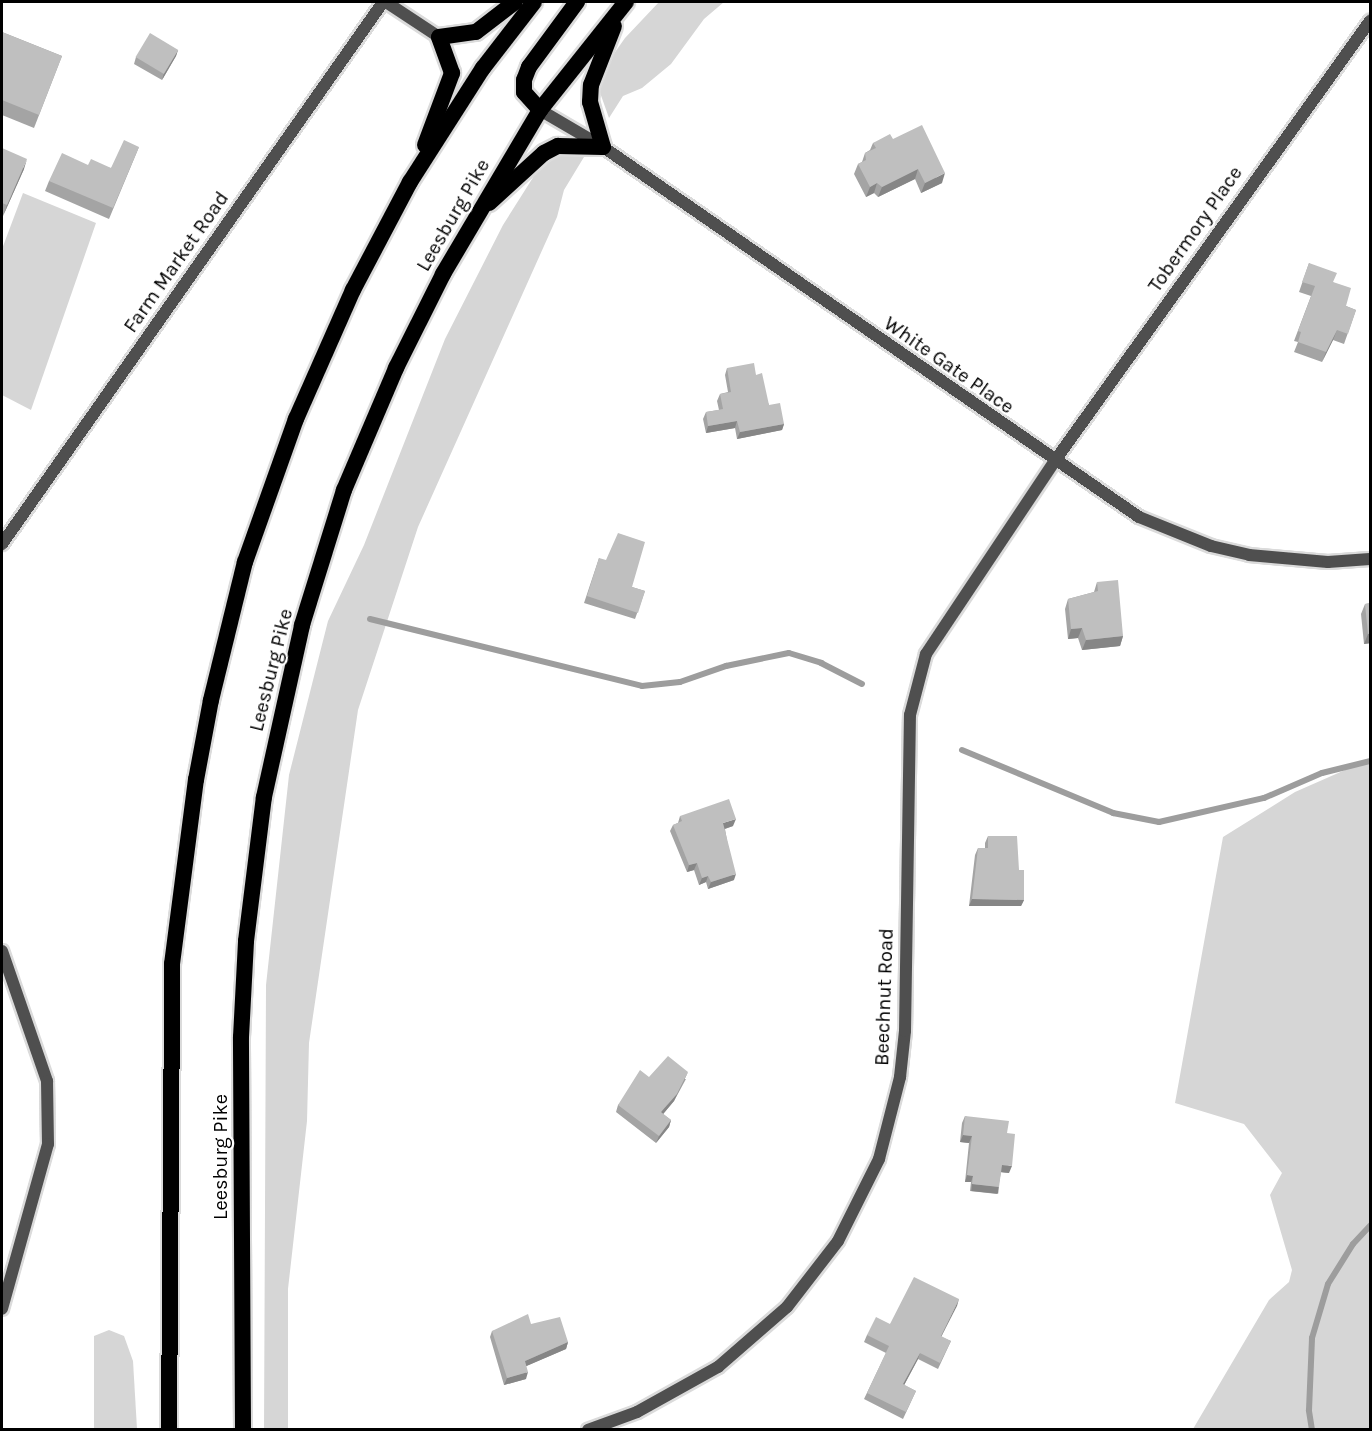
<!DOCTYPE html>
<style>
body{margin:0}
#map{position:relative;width:1372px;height:1431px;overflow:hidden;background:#fff;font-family:Karla,sans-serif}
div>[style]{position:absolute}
.green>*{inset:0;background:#d6d6d6}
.stream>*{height:6px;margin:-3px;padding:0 3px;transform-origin:3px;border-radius:3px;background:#9d9d9d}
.roads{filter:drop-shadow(2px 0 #dbdbdb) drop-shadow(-2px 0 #dbdbdb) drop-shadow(0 2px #dbdbdb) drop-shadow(0 -2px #dbdbdb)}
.minor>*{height:12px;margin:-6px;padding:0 6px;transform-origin:6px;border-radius:6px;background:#4f4f4f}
.trunk>*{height:16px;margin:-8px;padding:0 8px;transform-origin:8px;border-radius:8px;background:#000}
.wall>*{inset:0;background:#a4a4a4}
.shaded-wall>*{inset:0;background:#868686;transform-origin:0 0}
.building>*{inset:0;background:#bfbfbf;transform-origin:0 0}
span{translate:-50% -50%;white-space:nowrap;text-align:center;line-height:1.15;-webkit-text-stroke:4.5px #fff;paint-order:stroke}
.street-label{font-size:20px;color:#000}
.frame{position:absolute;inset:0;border:3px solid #000;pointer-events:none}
</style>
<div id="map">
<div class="green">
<div style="clip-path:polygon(659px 2px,724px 2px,704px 19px,671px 64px,642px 88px,623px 96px,609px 118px,598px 87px,601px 72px,625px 38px)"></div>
<div style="clip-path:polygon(569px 154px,584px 157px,564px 190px,557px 217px,418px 527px,358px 710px,309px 1043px,307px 1121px,288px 1289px,288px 1429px,264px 1430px,266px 985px,289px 775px,328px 621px,364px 545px,445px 339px,503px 225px,539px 168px,554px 156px)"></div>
<div style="clip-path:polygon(23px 193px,96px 223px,31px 410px,2px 395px,2px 249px)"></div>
<div style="clip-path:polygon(1370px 759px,1370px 1429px,1193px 1429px,1269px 1300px,1289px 1282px,1292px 1270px,1270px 1195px,1282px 1173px,1244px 1124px,1175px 1103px,1223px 837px,1295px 792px)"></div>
<div style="clip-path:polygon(109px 1330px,124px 1336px,133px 1361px,137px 1429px,94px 1429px,94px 1336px)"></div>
</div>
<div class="stream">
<div style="left:370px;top:619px;width:280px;rotate:13.8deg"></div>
<div style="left:642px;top:686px;width:38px;rotate:-6deg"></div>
<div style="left:680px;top:682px;width:49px;rotate:-19.2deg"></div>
<div style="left:726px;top:666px;width:64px;rotate:-11.7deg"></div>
<div style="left:789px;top:653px;width:34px;rotate:17deg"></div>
<div style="left:821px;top:663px;width:46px;rotate:27.1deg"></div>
<div style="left:962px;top:750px;width:164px;rotate:22.6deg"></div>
<div style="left:1113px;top:813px;width:47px;rotate:11.1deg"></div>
<div style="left:1159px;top:822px;width:108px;rotate:-12.9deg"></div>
<div style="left:1264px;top:798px;width:63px;rotate:-23.3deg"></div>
<div style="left:1322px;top:773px;width:49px;rotate:-14deg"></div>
<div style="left:1312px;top:1430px;width:20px;rotate:-99deg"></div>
<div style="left:1309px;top:1410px;width:72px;rotate:-87.6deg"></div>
<div style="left:1312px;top:1338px;width:56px;rotate:-73.5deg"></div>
<div style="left:1328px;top:1284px;width:47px;rotate:-58deg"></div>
<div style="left:1353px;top:1244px;width:25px;rotate:-47deg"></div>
</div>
<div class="roads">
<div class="minor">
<div style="left:386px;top:2px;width:64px;rotate:33.4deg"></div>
<div style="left:540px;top:110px;width:73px;rotate:30.4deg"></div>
<div style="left:603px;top:147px;width:651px;rotate:34.62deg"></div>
<div style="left:1139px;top:517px;width:78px;rotate:21.9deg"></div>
<div style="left:1211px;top:546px;width:39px;rotate:13deg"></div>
<div style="left:1249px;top:555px;width:79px;rotate:5.1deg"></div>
<div style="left:1328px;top:562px;width:42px;rotate:-4.1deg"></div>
<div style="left:2px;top:544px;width:663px;rotate:-54.89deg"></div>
<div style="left:2px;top:951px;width:138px;rotate:70.9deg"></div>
<div style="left:47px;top:1081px;width:63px;rotate:89.1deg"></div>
<div style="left:48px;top:1144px;width:171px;rotate:105.6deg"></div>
<div style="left:588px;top:1430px;width:52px;rotate:-20.2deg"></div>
<div style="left:637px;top:1412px;width:93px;rotate:-29.1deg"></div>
<div style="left:718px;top:1367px;width:91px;rotate:-41deg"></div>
<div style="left:787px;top:1307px;width:83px;rotate:-52.3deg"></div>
<div style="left:838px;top:1241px;width:92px;rotate:-63.4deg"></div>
<div style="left:879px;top:1159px;width:85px;rotate:-75.6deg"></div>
<div style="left:900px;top:1077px;width:46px;rotate:-83.8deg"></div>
<div style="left:905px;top:1031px;width:316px;rotate:-89.1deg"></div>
<div style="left:910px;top:715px;width:63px;rotate:-75.3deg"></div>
<div style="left:926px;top:654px;width:231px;rotate:-56.3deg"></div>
<div style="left:1054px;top:462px;width:543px;rotate:-54.38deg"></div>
</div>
<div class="trunk">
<div style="left:540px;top:110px;width:24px;rotate:-132deg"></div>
<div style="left:524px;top:92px;width:12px;rotate:-90deg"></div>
<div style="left:524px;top:80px;width:14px;rotate:-69deg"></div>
<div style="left:529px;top:67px;width:81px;rotate:-53.6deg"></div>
<div style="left:425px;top:145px;width:77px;rotate:-69.4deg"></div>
<div style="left:452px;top:73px;width:38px;rotate:-110deg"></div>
<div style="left:439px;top:37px;width:37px;rotate:-8deg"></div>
<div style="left:476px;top:32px;width:49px;rotate:-37.6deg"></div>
<div style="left:489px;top:203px;width:74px;rotate:-42.3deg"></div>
<div style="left:544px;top:153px;width:16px;rotate:-27deg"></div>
<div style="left:558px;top:146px;width:45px;rotate:1.3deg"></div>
<div style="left:603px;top:147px;width:47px;rotate:-106.1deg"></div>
<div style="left:590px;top:102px;width:17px;rotate:-87deg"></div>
<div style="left:591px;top:85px;width:63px;rotate:-68.7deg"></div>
<div style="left:169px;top:1430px;width:466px;rotate:-89.6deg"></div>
<div style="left:172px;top:964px;width:186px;rotate:-82.6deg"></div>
<div style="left:196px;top:780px;width:81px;rotate:-79.4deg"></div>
<div style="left:211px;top:700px;width:142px;rotate:-76.2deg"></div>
<div style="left:245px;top:562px;width:152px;rotate:-70.4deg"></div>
<div style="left:296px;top:419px;width:141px;rotate:-66.2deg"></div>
<div style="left:353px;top:290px;width:122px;rotate:-62.2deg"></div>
<div style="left:410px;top:182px;width:135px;rotate:-57.4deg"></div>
<div style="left:483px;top:68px;width:83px;rotate:-52.3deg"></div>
<div style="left:243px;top:1430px;width:393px;rotate:-90.3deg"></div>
<div style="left:241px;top:1037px;width:96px;rotate:-87deg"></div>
<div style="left:246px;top:941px;width:145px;rotate:-82.9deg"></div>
<div style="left:264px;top:797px;width:176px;rotate:-77.5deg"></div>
<div style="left:302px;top:625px;width:141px;rotate:-72.7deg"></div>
<div style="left:344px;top:490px;width:133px;rotate:-66.9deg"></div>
<div style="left:396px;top:368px;width:105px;rotate:-63.4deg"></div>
<div style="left:443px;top:274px;width:191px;rotate:-59.4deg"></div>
<div style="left:540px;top:110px;width:138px;rotate:-51.5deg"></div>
</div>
</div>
<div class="wall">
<div style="clip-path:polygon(2px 32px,62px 56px,34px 128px,2px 115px)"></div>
<div style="clip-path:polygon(178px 50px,176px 56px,162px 80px,134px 64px,136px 57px)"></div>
<div style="clip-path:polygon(893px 139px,942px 183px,921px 193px,915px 179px,878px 197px,874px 193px,866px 197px,854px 174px,858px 164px,862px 162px,865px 153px,870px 150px,873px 143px)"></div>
<div style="clip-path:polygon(139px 147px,109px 219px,45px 191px,49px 181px,88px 165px,111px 168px)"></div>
<div style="clip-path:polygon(2px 148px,24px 169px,3px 216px,2px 215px)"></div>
<div style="clip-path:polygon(1309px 263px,1333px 282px,1346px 306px,1356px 310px,1344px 344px,1333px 340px,1322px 362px,1294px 352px,1298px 342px,1294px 341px,1311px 296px,1299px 292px)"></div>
<div style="clip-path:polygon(727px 368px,756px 375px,769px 405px,784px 424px,782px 430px,737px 439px,735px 428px,706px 433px,703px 419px,706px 412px,719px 410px,717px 401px,720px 394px,728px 392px,725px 375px)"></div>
<div style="clip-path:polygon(599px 558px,632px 587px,645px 591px,635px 619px,584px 603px)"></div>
<div style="clip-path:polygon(1097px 582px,1123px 636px,1120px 646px,1082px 650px,1078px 638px,1068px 639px,1065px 609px,1068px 599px,1094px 592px)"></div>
<div style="clip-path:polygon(1371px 603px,1371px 643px,1364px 644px,1361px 614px,1365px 604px)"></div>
<div style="clip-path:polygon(680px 816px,733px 826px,725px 829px,734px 880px,708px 889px,706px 882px,699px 885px,694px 870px,687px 872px,670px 831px,673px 825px,678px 823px)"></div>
<div style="clip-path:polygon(988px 836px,1019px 870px,1024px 900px,1021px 906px,969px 906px,975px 855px,978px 848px,985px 848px,985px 843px)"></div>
<div style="clip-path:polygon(649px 1077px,686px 1079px,674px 1101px,663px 1114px,671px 1120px,669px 1127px,656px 1143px,616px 1112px,618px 1105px)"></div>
<div style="clip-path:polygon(965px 1116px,1007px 1133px,1009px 1173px,1001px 1172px,997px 1194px,970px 1191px,971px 1182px,965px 1182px,969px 1143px,960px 1142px,962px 1123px)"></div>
<div style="clip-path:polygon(959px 1299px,941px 1337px,951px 1341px,938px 1369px,918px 1359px,904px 1385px,916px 1391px,903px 1419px,864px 1399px,886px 1353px,864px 1342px,867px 1335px,890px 1324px)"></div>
<div style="clip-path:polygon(531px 1324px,568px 1342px,566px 1349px,526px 1366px,526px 1379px,504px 1385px,490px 1337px,492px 1331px)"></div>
</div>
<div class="shaded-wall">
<div style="clip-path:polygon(178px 50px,176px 56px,162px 80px,164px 73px)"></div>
<div style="clip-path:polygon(27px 159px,24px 169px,3px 216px,7px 205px)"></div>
<div style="clip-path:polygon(918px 169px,915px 179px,878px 197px,882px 187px)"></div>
<div style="clip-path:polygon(945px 173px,942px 183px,921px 193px,925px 183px)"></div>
<div style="clip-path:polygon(877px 183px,874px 193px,866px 197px,870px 187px)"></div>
<div style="clip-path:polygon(1337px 330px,1333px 340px,1322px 362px,1326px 352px)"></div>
<div style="clip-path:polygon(737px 421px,735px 428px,706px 433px,708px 426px)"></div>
<div style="clip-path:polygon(784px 424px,782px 430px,737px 439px,740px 432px)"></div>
<div style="clip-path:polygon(1082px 628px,1078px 638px,1068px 639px,1071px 629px)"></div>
<div style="clip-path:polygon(1371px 633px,1371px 643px,1364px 644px,1368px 634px)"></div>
<div style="clip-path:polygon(1123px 636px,1120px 646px,1082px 650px,1086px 640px)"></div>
<div style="clip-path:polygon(736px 819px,733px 826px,721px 830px,723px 823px)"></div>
<div style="clip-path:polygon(697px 863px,694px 870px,687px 872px,689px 865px)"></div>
<div style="clip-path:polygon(736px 874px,734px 880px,708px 889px,711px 882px)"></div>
<div style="clip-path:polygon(708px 876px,706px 882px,699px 885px,702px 878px)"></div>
<div style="clip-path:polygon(972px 899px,1024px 900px,1021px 906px,969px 906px)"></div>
<div style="clip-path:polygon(688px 1072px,674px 1101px,659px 1119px,661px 1112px)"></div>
<div style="clip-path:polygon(671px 1120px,669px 1127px,656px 1143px,659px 1136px)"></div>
<div style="clip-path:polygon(963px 1135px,972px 1136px,969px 1143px,960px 1142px)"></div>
<div style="clip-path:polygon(1002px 1165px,1012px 1166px,1009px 1173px,999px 1172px)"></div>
<div style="clip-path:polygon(967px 1175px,973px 1176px,971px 1182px,965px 1182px)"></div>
<div style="left:972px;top:1184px;width:27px;height:7px;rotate:6deg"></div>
<div style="clip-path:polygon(959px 1299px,957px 1306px,938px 1343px,941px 1336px)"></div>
<div style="clip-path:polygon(568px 1342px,566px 1349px,522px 1368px,525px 1361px)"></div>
<div style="clip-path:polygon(920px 1353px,918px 1359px,901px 1391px,903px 1384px)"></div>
<div style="clip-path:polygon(528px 1372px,526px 1379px,504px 1385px,507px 1378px)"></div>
</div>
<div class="building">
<div style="clip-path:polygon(2px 32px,62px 56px,39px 115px,2px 100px)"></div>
<div style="left:150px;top:33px;width:33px;height:28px;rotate:31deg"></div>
<div style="clip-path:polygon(922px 125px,945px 173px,925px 183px,918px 169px,882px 187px,877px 183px,870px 187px,858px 164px,866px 160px,865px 153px,876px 148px,873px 143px,890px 134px,893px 139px)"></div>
<div style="clip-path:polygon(124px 140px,139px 147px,113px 208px,49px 181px,62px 153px,88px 165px,91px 159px,111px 168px)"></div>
<div style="clip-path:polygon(2px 148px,27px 159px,7px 205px,2px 203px)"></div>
<div style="clip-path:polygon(1309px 263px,1337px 273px,1333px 282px,1351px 288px,1346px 306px,1356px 310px,1348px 334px,1337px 330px,1326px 352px,1298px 342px,1301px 332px,1298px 331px,1315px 286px,1302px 282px)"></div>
<div style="clip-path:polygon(754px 363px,756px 375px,762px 373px,769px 405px,780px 403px,784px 424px,740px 432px,737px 421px,708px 426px,706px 412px,723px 409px,720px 394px,731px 392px,727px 368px)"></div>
<div style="clip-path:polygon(618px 533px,645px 542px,632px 587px,645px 591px,638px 613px,587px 596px,599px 558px,606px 560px)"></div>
<div style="clip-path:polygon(1118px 580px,1123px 636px,1086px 640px,1082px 628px,1071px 629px,1068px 599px,1098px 591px,1097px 582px)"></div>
<div style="clip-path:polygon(1371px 603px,1371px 633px,1368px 634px,1365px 604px)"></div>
<div style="clip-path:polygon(729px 799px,736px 819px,723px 823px,736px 874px,711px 882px,708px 876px,702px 878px,697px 863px,689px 865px,673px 825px,682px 821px,680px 816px)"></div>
<div style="clip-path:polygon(988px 836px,1017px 836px,1019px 870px,1024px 870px,1024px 900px,972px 899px,978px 848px,988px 848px)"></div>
<div style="clip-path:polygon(668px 1056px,688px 1072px,677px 1094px,661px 1112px,671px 1120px,659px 1136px,618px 1105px,640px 1070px,649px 1077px)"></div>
<div style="clip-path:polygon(965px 1116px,1009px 1121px,1007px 1133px,1015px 1134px,1012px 1166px,1002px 1165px,999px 1187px,972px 1184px,973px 1176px,967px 1175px,972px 1136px,963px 1135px)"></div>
<div style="clip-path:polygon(914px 1277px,959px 1299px,941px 1336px,951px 1341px,940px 1363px,920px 1353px,903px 1384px,916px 1391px,906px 1412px,867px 1393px,889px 1346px,867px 1335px,876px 1317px,890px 1324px)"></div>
<div style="clip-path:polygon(528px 1314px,531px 1324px,560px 1317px,568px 1342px,525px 1361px,528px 1372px,507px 1378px,492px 1331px)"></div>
</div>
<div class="street-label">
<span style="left:453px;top:215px;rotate:-60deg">Leesburg Pike</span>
<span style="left:1195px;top:229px;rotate:-55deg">Tobermory Place</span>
<span style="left:176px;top:262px;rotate:-55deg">Farm Market Road</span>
<span style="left:949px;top:365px;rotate:35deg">White Gate Place</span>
<span style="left:271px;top:670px;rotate:-76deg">Leesburg Pike</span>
<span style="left:884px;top:997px;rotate:-88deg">Beechnut Road</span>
<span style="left:220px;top:1157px;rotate:-90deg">Leesburg Pike</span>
</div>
<div class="frame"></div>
</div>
